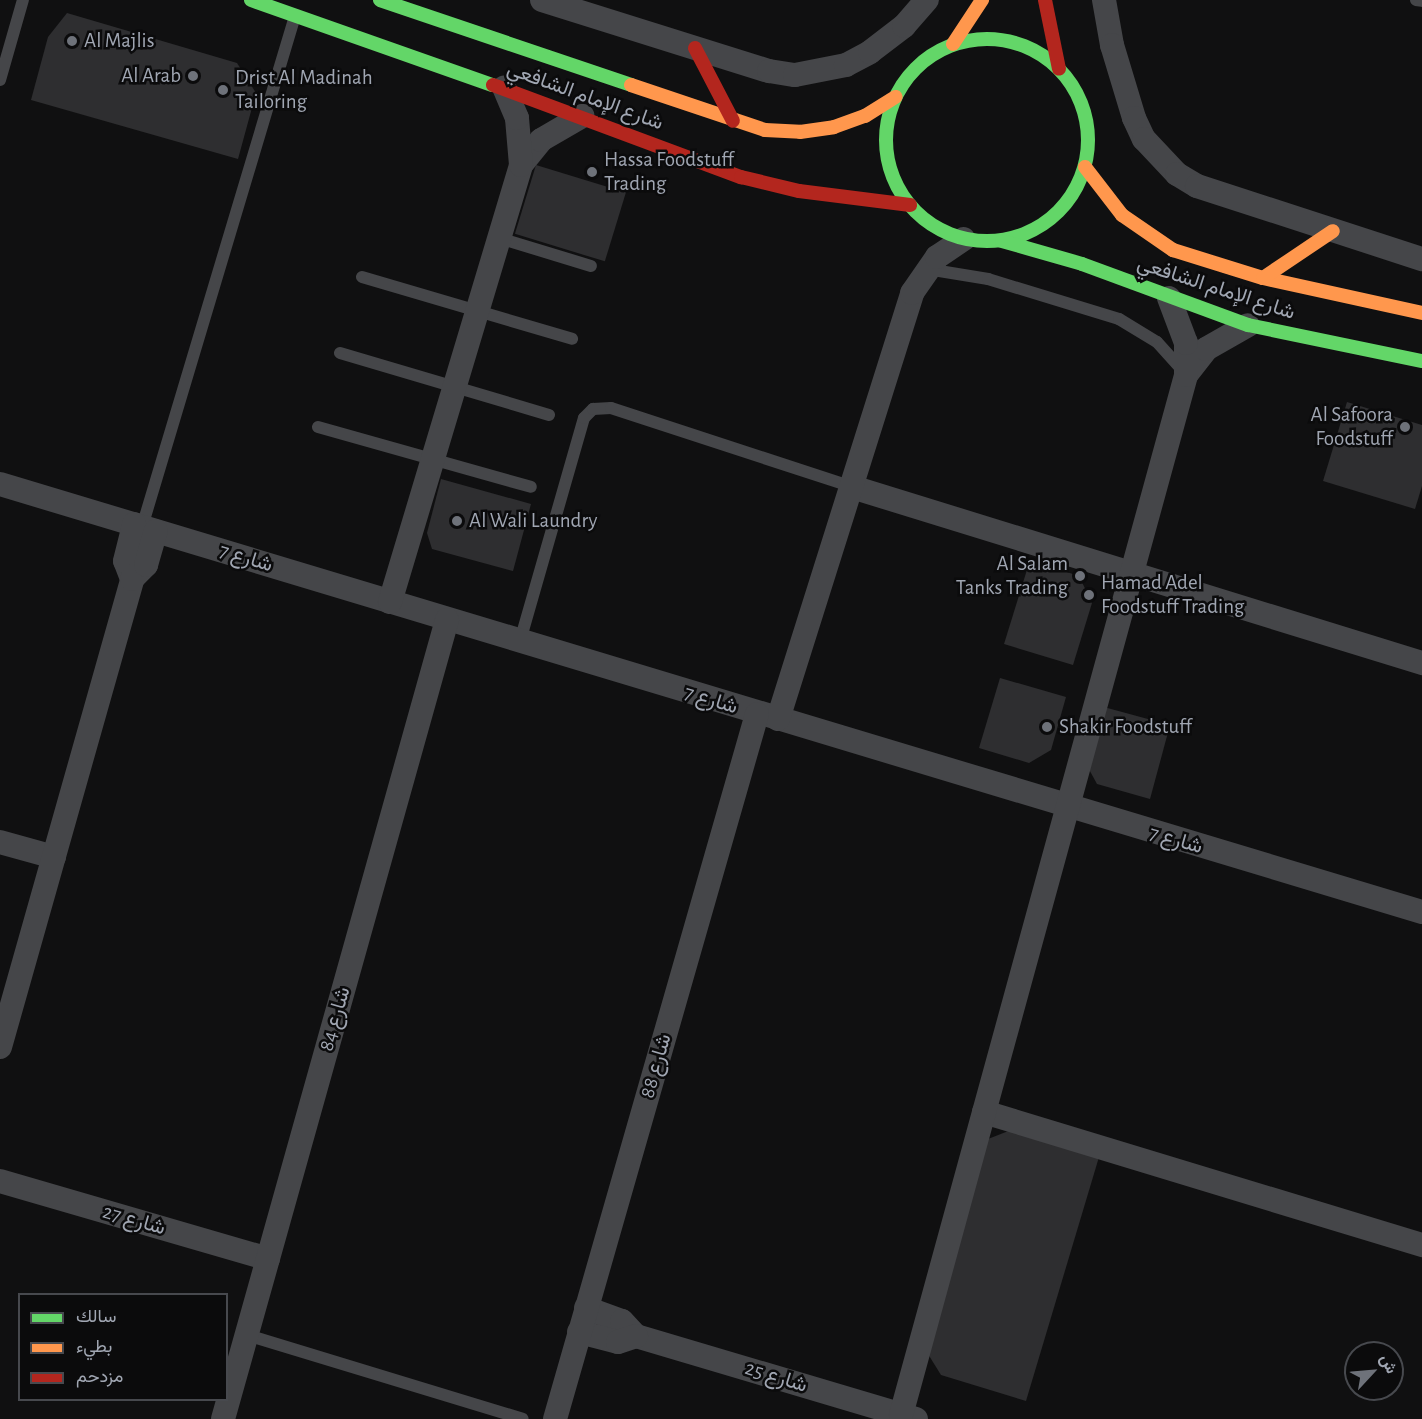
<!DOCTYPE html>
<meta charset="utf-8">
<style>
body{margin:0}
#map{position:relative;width:1422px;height:1419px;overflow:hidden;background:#101011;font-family:"Alegreya Sans",Vazirmatn,sans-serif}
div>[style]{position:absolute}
.building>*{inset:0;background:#2e2e30;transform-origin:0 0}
.lane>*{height:12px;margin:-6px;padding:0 6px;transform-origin:6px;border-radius:6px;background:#454649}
.street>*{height:24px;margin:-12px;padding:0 12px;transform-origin:12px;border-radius:12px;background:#454649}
.fast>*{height:14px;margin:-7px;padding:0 7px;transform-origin:7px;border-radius:7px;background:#63d668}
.fast>.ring{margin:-7px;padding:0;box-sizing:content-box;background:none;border:14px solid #63d668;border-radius:50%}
.slow>*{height:14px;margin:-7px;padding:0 7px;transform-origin:7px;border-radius:7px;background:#ff974d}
.jam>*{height:14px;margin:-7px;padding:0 7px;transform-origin:7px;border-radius:7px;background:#b3261e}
.dots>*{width:16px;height:16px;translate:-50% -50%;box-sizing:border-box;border:3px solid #0b0b0c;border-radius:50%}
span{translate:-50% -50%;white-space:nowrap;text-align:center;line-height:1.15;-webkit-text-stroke:5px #0b0b0c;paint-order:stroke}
.poi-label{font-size:21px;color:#a0a6b2}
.left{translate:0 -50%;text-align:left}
.right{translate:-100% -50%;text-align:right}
.street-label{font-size:21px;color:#a0a6b2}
.legend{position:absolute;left:18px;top:1293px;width:210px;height:108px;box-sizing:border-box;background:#0b0b0c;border:2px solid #47494e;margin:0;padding:8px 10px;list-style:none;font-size:18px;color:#a0a6b2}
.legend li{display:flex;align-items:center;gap:12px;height:30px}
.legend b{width:30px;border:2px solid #47494e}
.north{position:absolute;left:1344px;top:1341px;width:60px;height:60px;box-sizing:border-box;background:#0b0b0c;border:2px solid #47494e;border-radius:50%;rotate:64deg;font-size:16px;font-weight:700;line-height:24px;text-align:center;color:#a0a6b2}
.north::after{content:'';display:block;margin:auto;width:21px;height:27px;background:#6e727a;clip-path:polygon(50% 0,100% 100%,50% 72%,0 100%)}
</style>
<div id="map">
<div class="building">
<div style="clip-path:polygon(67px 13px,237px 63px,256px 93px,238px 159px,31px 100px,48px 37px)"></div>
<div style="left:536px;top:165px;width:94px;height:72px;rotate:17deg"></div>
<div style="clip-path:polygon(1347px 402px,1422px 425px,1422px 486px,1415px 509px,1323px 481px)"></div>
<div style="clip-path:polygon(441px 479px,531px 504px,513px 571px,432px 549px,427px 533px)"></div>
<div style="clip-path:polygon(1030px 560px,1079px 576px,1092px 603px,1073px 665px,1004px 644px)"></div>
<div style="clip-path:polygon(1000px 678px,1066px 697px,1051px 750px,1029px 763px,979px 748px)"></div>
<div style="clip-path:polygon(1100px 706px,1170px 725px,1150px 799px,1097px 784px,1085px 762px)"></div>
<div style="clip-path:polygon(1011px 1130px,1099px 1157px,1026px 1401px,941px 1375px,928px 1354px,988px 1139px)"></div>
</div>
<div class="lane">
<div style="left:1416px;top:0;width:6px;rotate:9deg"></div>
<div style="left:0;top:80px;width:83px;rotate:-74deg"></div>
<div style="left:499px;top:238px;width:96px;rotate:16.9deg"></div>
<div style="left:927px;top:269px;width:62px;rotate:9.3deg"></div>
<div style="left:988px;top:279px;width:137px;rotate:17deg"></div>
<div style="left:1119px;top:319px;width:44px;rotate:31.2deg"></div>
<div style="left:1157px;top:342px;width:39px;rotate:48deg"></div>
<div style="left:362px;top:277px;width:219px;rotate:16.4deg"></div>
<div style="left:340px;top:353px;width:218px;rotate:16.5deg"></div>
<div style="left:318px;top:427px;width:221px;rotate:15.7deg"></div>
<div style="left:142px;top:527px;width:533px;rotate:-73.33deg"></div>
<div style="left:520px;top:641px;width:232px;rotate:-74deg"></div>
<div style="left:584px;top:418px;width:13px;rotate:-45deg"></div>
<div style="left:593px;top:409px;width:18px;rotate:-3deg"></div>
<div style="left:611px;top:408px;width:254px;rotate:18.1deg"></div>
<div style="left:247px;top:1335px;width:288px;rotate:16.9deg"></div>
</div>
<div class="street">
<div style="left:542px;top:0;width:238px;rotate:17.4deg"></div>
<div style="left:769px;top:71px;width:26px;rotate:9deg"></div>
<div style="left:795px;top:75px;width:52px;rotate:-11.1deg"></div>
<div style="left:846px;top:65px;width:27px;rotate:-28deg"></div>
<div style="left:870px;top:52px;width:43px;rotate:-37.4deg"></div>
<div style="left:904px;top:26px;width:35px;rotate:-49deg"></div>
<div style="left:1104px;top:0;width:46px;rotate:79.9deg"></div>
<div style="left:1112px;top:45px;width:76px;rotate:73.2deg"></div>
<div style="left:1134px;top:118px;width:23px;rotate:65deg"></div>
<div style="left:1144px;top:139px;width:48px;rotate:46.7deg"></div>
<div style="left:1177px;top:174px;width:23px;rotate:31deg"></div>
<div style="left:1197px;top:186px;width:237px;rotate:18deg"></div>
<div style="left:521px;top:165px;width:32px;rotate:-51deg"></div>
<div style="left:541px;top:140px;width:48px;rotate:-30.3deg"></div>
<div style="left:1186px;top:375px;width:33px;rotate:-52deg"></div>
<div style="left:1206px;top:349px;width:48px;rotate:-29.7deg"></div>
<div style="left:0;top:484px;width:1485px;rotate:16.75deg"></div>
<div style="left:852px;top:487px;width:597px;rotate:17.16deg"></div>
<div style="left:132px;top:579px;width:19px;rotate:-111deg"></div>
<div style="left:125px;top:561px;width:38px;rotate:-76deg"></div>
<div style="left:390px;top:602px;width:456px;rotate:-73.3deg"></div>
<div style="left:521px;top:165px;width:47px;rotate:-94.9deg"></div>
<div style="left:517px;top:118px;width:33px;rotate:-113deg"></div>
<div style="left:778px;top:719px;width:447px;rotate:-72.5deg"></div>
<div style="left:912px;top:293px;width:44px;rotate:-55.2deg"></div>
<div style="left:937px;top:257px;width:32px;rotate:-34deg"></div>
<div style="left:0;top:842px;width:56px;rotate:15.5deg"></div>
<div style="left:0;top:1047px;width:486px;rotate:-74.2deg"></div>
<div style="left:132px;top:579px;width:20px;rotate:-45deg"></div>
<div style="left:146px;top:565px;width:35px;rotate:-74deg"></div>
<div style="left:984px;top:1112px;width:458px;rotate:16.9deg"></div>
<div style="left:0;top:1181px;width:279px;rotate:16.2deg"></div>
<div style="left:586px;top:1308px;width:38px;rotate:20deg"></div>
<div style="left:622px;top:1321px;width:21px;rotate:47deg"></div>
<div style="left:636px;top:1336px;width:292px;rotate:16.5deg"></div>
<div style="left:579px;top:1332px;width:40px;rotate:14.4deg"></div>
<div style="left:618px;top:1342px;width:19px;rotate:-18deg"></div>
<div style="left:901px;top:1415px;width:1078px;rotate:-74.67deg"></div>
<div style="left:1186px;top:375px;width:32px;rotate:-90deg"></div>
<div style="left:1186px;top:343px;width:48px;rotate:-110.7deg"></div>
<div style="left:223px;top:1419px;width:830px;rotate:-74.34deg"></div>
<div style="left:555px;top:1419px;width:733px;rotate:-74.01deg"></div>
</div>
<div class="fast">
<div style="left:251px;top:0;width:256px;rotate:19.4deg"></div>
<div style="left:380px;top:0;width:265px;rotate:18.7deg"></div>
<div class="ring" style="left:886px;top:39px;width:188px;height:188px"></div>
<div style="left:1002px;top:241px;width:83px;rotate:16deg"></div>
<div style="left:1082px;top:264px;width:177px;rotate:20.2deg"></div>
<div style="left:1248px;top:325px;width:178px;rotate:11.7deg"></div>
</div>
<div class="slow">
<div style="left:953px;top:44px;width:53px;rotate:-56.6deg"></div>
<div style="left:631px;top:85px;width:141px;rotate:18.6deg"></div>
<div style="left:765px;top:130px;width:35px;rotate:3deg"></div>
<div style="left:800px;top:132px;width:34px;rotate:-8deg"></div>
<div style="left:834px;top:127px;width:33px;rotate:-20deg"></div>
<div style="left:865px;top:116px;width:36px;rotate:-32deg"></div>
<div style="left:1085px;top:167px;width:61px;rotate:52.4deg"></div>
<div style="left:1122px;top:215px;width:62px;rotate:34.5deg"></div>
<div style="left:1173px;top:250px;width:94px;rotate:17.3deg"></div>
<div style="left:1263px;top:278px;width:163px;rotate:12.4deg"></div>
<div style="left:1263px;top:278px;width:84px;rotate:-33.9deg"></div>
</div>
<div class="jam">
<div style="left:1045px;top:0;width:70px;rotate:78.5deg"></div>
<div style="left:695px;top:48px;width:82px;rotate:62.5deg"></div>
<div style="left:493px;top:85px;width:265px;rotate:20.4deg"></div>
<div style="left:741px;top:177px;width:60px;rotate:13.6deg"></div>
<div style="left:799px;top:191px;width:112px;rotate:7.2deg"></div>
</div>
<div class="dots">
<div style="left:72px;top:41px;background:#6e727a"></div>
<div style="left:193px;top:76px;background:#6e727a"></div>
<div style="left:223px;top:90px;background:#6e727a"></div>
<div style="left:592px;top:172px;background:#6e727a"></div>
<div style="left:1405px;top:427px;background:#6e727a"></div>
<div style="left:457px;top:521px;background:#6e727a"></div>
<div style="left:1080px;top:576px;background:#6e727a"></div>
<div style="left:1089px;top:595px;background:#6e727a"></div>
<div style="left:1047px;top:727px;background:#6e727a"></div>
</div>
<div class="poi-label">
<span class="left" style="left:84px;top:41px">Al Majlis</span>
<span class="right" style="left:181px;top:76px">Al Arab</span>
<span class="left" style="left:235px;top:90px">Drist Al Madinah<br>Tailoring</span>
<span class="left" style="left:604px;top:172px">Hassa Foodstuff<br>Trading</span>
<span class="right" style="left:1393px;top:427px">Al Safoora<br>Foodstuff</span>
<span class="left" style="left:469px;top:521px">Al Wali Laundry</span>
<span class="right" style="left:1068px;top:576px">Al Salam<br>Tanks Trading</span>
<span class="left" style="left:1101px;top:595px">Hamad Adel<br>Foodstuff Trading</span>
<span class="left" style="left:1059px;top:727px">Shakir Foodstuff</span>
</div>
<div class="street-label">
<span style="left:585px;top:96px;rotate:20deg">شارع الإمام الشافعي</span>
<span style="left:1216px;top:288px;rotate:18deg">شارع الإمام الشافعي</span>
<span style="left:246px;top:558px;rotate:17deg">شارع 7</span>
<span style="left:711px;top:700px;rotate:17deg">شارع 7</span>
<span style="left:1176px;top:840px;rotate:16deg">شارع 7</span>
<span style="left:335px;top:1019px;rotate:-74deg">شارع 84</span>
<span style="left:656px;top:1066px;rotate:-74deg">شارع 88</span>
<span style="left:134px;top:1220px;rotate:16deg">شارع 27</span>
<span style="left:776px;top:1377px;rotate:17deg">شارع 25</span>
</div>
<ul class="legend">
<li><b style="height:8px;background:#63d668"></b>سالك</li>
<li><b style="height:8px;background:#ff974d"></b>بطيء</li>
<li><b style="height:8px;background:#b3261e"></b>مزدحم</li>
</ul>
<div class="north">ش</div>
</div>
